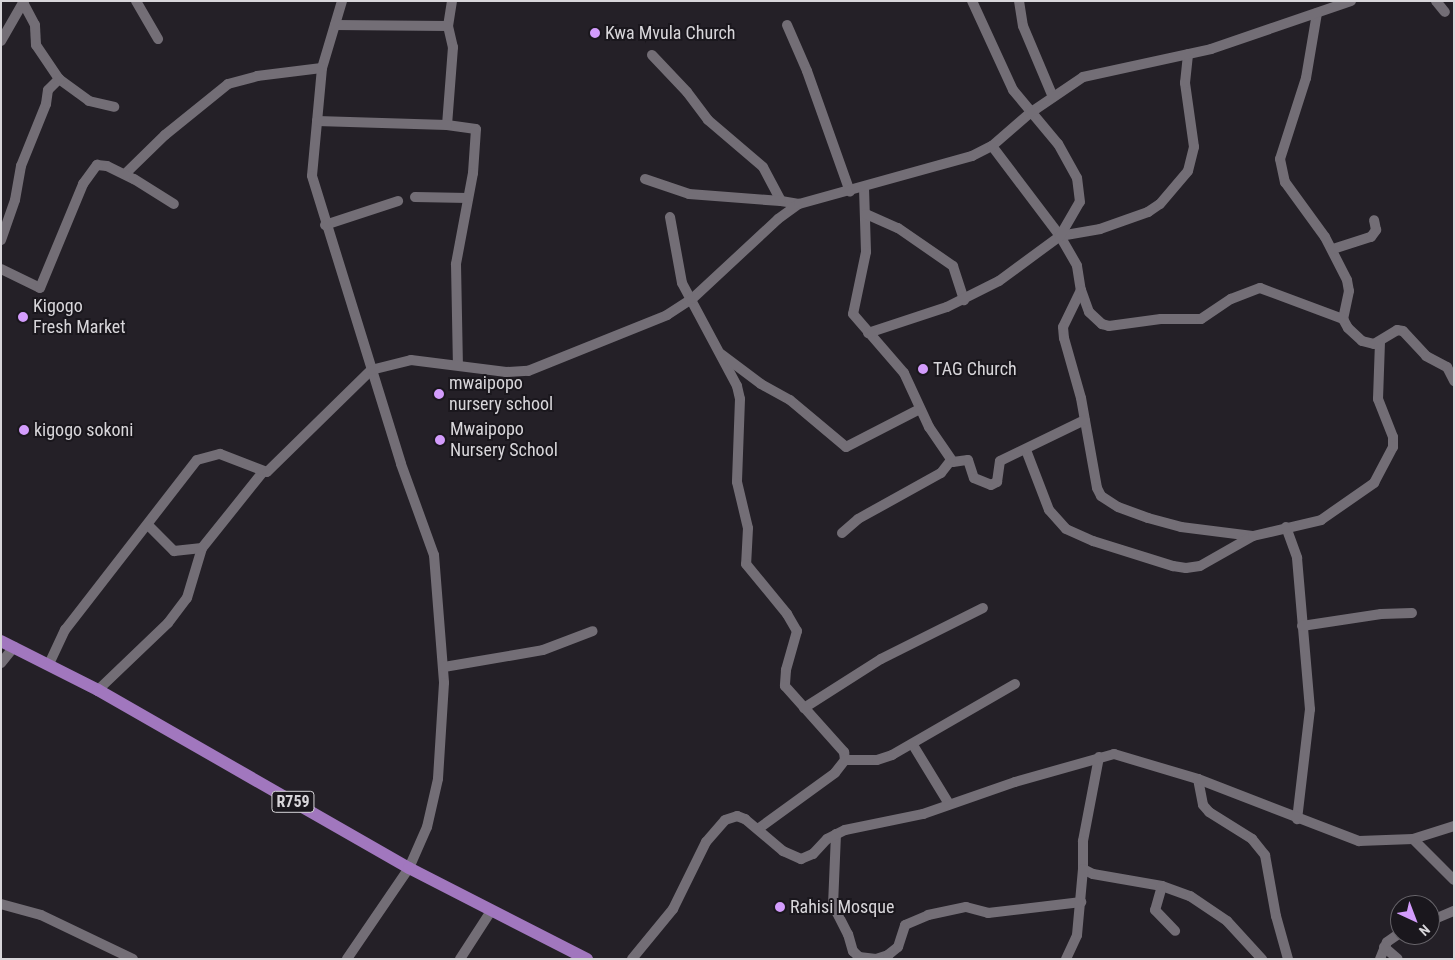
<!DOCTYPE html>
<style>
body{margin:0}
#map{position:relative;width:1455px;height:960px;overflow:hidden;background:#242027;font-family:"Roboto Condensed",sans-serif}
div>[style]{position:absolute}
.minor>*{height:10px;margin:-5px;padding:0 5px;transform-origin:5px;border-radius:5px;background:#736e76}
.primary>*{height:12px;margin:-6px;padding:0 6px;transform-origin:6px;border-radius:6px;background:#a177be}
.dots>*{width:14px;height:14px;translate:-50% -50%;box-sizing:border-box;border:2px solid #1a171d;border-radius:50%}
span{translate:-50% -50%;white-space:nowrap;text-align:center;line-height:1.15;-webkit-text-stroke:4px #1a171d;paint-order:stroke}
.shield-label span{padding:1px 4px;background:#1a171d;border:1px solid;border-radius:4px;-webkit-text-stroke-width:0}
.shield-label{font-size:16px;color:#d8d6da;font-weight:700}
.poi-label{font-size:18px;color:#d8d6da}
.left{translate:0 -50%;text-align:left}
.frame{position:absolute;inset:0;border:2px solid #d8d6da;pointer-events:none}
.north{position:absolute;left:1390px;top:895px;width:50px;height:50px;box-sizing:border-box;background:#1a171d;border:1px solid #666369;border-radius:50%;rotate:137deg;font-size:14px;font-weight:700;line-height:20px;text-align:center;color:#d8d6da}
.north::after{content:'';display:block;margin:auto;width:18px;height:22px;background:#d39cfc;clip-path:polygon(50% 0,100% 100%,50% 72%,0 100%)}
</style>
<div id="map">
<div class="minor">
<div style="left:136px;top:1px;width:44px;rotate:59.9deg"></div>
<div style="left:342px;top:1px;width:70px;rotate:106.6deg"></div>
<div style="left:322px;top:68px;width:108px;rotate:95.3deg"></div>
<div style="left:312px;top:176px;width:301px;rotate:72.8deg"></div>
<div style="left:401px;top:464px;width:97px;rotate:70.1deg"></div>
<div style="left:434px;top:555px;width:128px;rotate:85.5deg"></div>
<div style="left:444px;top:683px;width:96px;rotate:93.6deg"></div>
<div style="left:438px;top:779px;width:49px;rotate:102.9deg"></div>
<div style="left:427px;top:827px;width:45px;rotate:113.7deg"></div>
<div style="left:409px;top:868px;width:110px;rotate:124.3deg"></div>
<div style="left:452px;top:1px;width:25px;rotate:99deg"></div>
<div style="left:448px;top:26px;width:22px;rotate:77deg"></div>
<div style="left:453px;top:47px;width:78px;rotate:94.4deg"></div>
<div style="left:447px;top:125px;width:29px;rotate:8deg"></div>
<div style="left:476px;top:129px;width:44px;rotate:93.9deg"></div>
<div style="left:473px;top:173px;width:93px;rotate:100.6deg"></div>
<div style="left:456px;top:264px;width:100px;rotate:88.9deg"></div>
<div style="left:1019px;top:1px;width:25px;rotate:81deg"></div>
<div style="left:1023px;top:26px;width:77px;rotate:67.1deg"></div>
<div style="left:1436px;top:1px;width:14px;rotate:51deg"></div>
<div style="left:1317px;top:13px;width:66px;rotate:99.6deg"></div>
<div style="left:1306px;top:78px;width:85px;rotate:107.8deg"></div>
<div style="left:1280px;top:159px;width:24px;rotate:78deg"></div>
<div style="left:1285px;top:182px;width:68px;rotate:54deg"></div>
<div style="left:1325px;top:237px;width:48px;rotate:62.9deg"></div>
<div style="left:1347px;top:280px;width:11px;rotate:80deg"></div>
<div style="left:1349px;top:291px;width:29px;rotate:102deg"></div>
<div style="left:1343px;top:319px;width:10px;rotate:61deg"></div>
<div style="left:1348px;top:328px;width:19px;rotate:43deg"></div>
<div style="left:1362px;top:341px;width:12px;rotate:14deg"></div>
<div style="left:1374px;top:344px;width:27px;rotate:-31deg"></div>
<div style="left:1397px;top:330px;width:6px;rotate:9deg"></div>
<div style="left:1403px;top:331px;width:34px;rotate:47deg"></div>
<div style="left:1426px;top:356px;width:24px;rotate:28deg"></div>
<div style="left:1447px;top:367px;width:16px;rotate:63deg"></div>
<div style="left:335px;top:25px;width:113px;rotate:0.5deg"></div>
<div style="left:787px;top:25px;width:50px;rotate:66.5deg"></div>
<div style="left:807px;top:71px;width:128px;rotate:70.4deg"></div>
<div style="left:1px;top:41px;width:46px;rotate:-60.1deg"></div>
<div style="left:652px;top:55px;width:51px;rotate:46.6deg"></div>
<div style="left:687px;top:92px;width:35px;rotate:53deg"></div>
<div style="left:708px;top:120px;width:72px;rotate:40.5deg"></div>
<div style="left:763px;top:167px;width:38px;rotate:62deg"></div>
<div style="left:781px;top:201px;width:18px;rotate:9deg"></div>
<div style="left:59px;top:79px;width:37px;rotate:36deg"></div>
<div style="left:89px;top:101px;width:26px;rotate:13deg"></div>
<div style="left:317px;top:121px;width:130px;rotate:1.8deg"></div>
<div style="left:992px;top:146px;width:113px;rotate:52.9deg"></div>
<div style="left:1060px;top:236px;width:34px;rotate:60deg"></div>
<div style="left:1077px;top:266px;width:24px;rotate:81deg"></div>
<div style="left:1081px;top:290px;width:41px;rotate:115.9deg"></div>
<div style="left:1063px;top:327px;width:11px;rotate:85deg"></div>
<div style="left:1064px;top:338px;width:62px;rotate:74.2deg"></div>
<div style="left:1081px;top:398px;width:91px;rotate:79.9deg"></div>
<div style="left:1097px;top:488px;width:9px;rotate:63deg"></div>
<div style="left:1101px;top:496px;width:20px;rotate:33deg"></div>
<div style="left:1118px;top:507px;width:32px;rotate:20deg"></div>
<div style="left:1148px;top:518px;width:34px;rotate:15deg"></div>
<div style="left:1181px;top:527px;width:72px;rotate:7.2deg"></div>
<div style="left:125px;top:174px;width:56px;rotate:-44.3deg"></div>
<div style="left:165px;top:135px;width:81px;rotate:-39deg"></div>
<div style="left:228px;top:84px;width:30px;rotate:-15deg"></div>
<div style="left:257px;top:76px;width:65px;rotate:-7deg"></div>
<div style="left:645px;top:179px;width:46px;rotate:18.8deg"></div>
<div style="left:689px;top:194px;width:92px;rotate:4.4deg"></div>
<div style="left:864px;top:188px;width:64px;rotate:88.2deg"></div>
<div style="left:866px;top:252px;width:63px;rotate:101.8deg"></div>
<div style="left:853px;top:314px;width:78px;rotate:49.2deg"></div>
<div style="left:904px;top:373px;width:60px;rotate:65.2deg"></div>
<div style="left:929px;top:427px;width:42px;rotate:55.6deg"></div>
<div style="left:953px;top:462px;width:15px;rotate:-8deg"></div>
<div style="left:968px;top:460px;width:19px;rotate:72deg"></div>
<div style="left:974px;top:478px;width:18px;rotate:22deg"></div>
<div style="left:991px;top:485px;width:7px;rotate:-27deg"></div>
<div style="left:997px;top:482px;width:21px;rotate:-82deg"></div>
<div style="left:1000px;top:461px;width:94px;rotate:-25.8deg"></div>
<div style="left:415px;top:197px;width:53px;rotate:1.1deg"></div>
<div style="left:866px;top:214px;width:35px;rotate:24deg"></div>
<div style="left:898px;top:228px;width:67px;rotate:34.6deg"></div>
<div style="left:953px;top:266px;width:36px;rotate:72deg"></div>
<div style="left:670px;top:217px;width:67px;rotate:79.7deg"></div>
<div style="left:682px;top:283px;width:117px;rotate:61.9deg"></div>
<div style="left:737px;top:386px;width:13px;rotate:77deg"></div>
<div style="left:740px;top:399px;width:83px;rotate:92.1deg"></div>
<div style="left:737px;top:482px;width:47px;rotate:76.6deg"></div>
<div style="left:748px;top:528px;width:36px;rotate:93deg"></div>
<div style="left:746px;top:564px;width:65px;rotate:50.6deg"></div>
<div style="left:787px;top:614px;width:20px;rotate:60deg"></div>
<div style="left:797px;top:631px;width:41px;rotate:105.8deg"></div>
<div style="left:786px;top:670px;width:16px;rotate:94deg"></div>
<div style="left:785px;top:686px;width:89px;rotate:48.2deg"></div>
<div style="left:844px;top:752px;width:8px;rotate:83deg"></div>
<div style="left:845px;top:760px;width:16px;rotate:128deg"></div>
<div style="left:835px;top:773px;width:95px;rotate:144deg"></div>
<div style="left:325px;top:225px;width:77px;rotate:-18.2deg"></div>
<div style="left:1060px;top:236px;width:41px;rotate:-9.9deg"></div>
<div style="left:1100px;top:229px;width:51px;rotate:-19.5deg"></div>
<div style="left:1148px;top:212px;width:14px;rotate:-34deg"></div>
<div style="left:1160px;top:204px;width:43px;rotate:-49.7deg"></div>
<div style="left:1188px;top:171px;width:25px;rotate:-76deg"></div>
<div style="left:1194px;top:147px;width:65px;rotate:-98deg"></div>
<div style="left:1185px;top:83px;width:29px;rotate:-84deg"></div>
<div style="left:1px;top:240px;width:42px;rotate:-70.7deg"></div>
<div style="left:15px;top:200px;width:35px;rotate:-80deg"></div>
<div style="left:21px;top:166px;width:67px;rotate:-68deg"></div>
<div style="left:46px;top:104px;width:14px;rotate:-82deg"></div>
<div style="left:48px;top:90px;width:16px;rotate:-45deg"></div>
<div style="left:59px;top:79px;width:41px;rotate:-124.1deg"></div>
<div style="left:36px;top:45px;width:20px;rotate:-93deg"></div>
<div style="left:35px;top:25px;width:26px;rotate:-118deg"></div>
<div style="left:1333px;top:249px;width:40px;rotate:-18deg"></div>
<div style="left:1371px;top:237px;width:9px;rotate:-54deg"></div>
<div style="left:1376px;top:230px;width:10px;rotate:-101deg"></div>
<div style="left:1px;top:269px;width:43px;rotate:26deg"></div>
<div style="left:40px;top:288px;width:113px;rotate:-67.5deg"></div>
<div style="left:83px;top:184px;width:24px;rotate:-54deg"></div>
<div style="left:97px;top:165px;width:10px;rotate:6deg"></div>
<div style="left:107px;top:166px;width:30px;rotate:26deg"></div>
<div style="left:134px;top:179px;width:47px;rotate:32deg"></div>
<div style="left:1081px;top:290px;width:23px;rotate:70deg"></div>
<div style="left:1089px;top:312px;width:18px;rotate:43deg"></div>
<div style="left:1102px;top:324px;width:7px;rotate:16deg"></div>
<div style="left:1109px;top:326px;width:52px;rotate:-7.7deg"></div>
<div style="left:1161px;top:319px;width:40px"></div>
<div style="left:1201px;top:319px;width:36px;rotate:-34deg"></div>
<div style="left:1231px;top:299px;width:31px;rotate:-21deg"></div>
<div style="left:1260px;top:288px;width:89px;rotate:20.5deg"></div>
<div style="left:868px;top:333px;width:83px;rotate:-18.2deg"></div>
<div style="left:947px;top:307px;width:58px;rotate:-26.6deg"></div>
<div style="left:999px;top:281px;width:76px;rotate:-36.4deg"></div>
<div style="left:1060px;top:236px;width:39px;rotate:-60deg"></div>
<div style="left:1080px;top:202px;width:24px;rotate:-97deg"></div>
<div style="left:1077px;top:178px;width:39px;rotate:-119deg"></div>
<div style="left:1058px;top:144px;width:70px;rotate:-129.8deg"></div>
<div style="left:1013px;top:90px;width:98px;rotate:-114.7deg"></div>
<div style="left:721px;top:354px;width:50px;rotate:36.9deg"></div>
<div style="left:761px;top:384px;width:33px;rotate:29deg"></div>
<div style="left:790px;top:400px;width:73px;rotate:40deg"></div>
<div style="left:846px;top:447px;width:83px;rotate:-27.2deg"></div>
<div style="left:1026px;top:450px;width:64px;rotate:69deg"></div>
<div style="left:1049px;top:510px;width:25px;rotate:48deg"></div>
<div style="left:1066px;top:529px;width:30px;rotate:24deg"></div>
<div style="left:1093px;top:541px;width:84px;rotate:17.4deg"></div>
<div style="left:1173px;top:566px;width:13px;rotate:9deg"></div>
<div style="left:1186px;top:568px;width:14px;rotate:-8deg"></div>
<div style="left:1200px;top:566px;width:61px;rotate:-29.5deg"></div>
<div style="left:1253px;top:536px;width:70px;rotate:-13.2deg"></div>
<div style="left:1321px;top:520px;width:65px;rotate:-34.9deg"></div>
<div style="left:1374px;top:483px;width:41px;rotate:-62.2deg"></div>
<div style="left:1393px;top:447px;width:10px;rotate:-90deg"></div>
<div style="left:1393px;top:437px;width:41px;rotate:-111.5deg"></div>
<div style="left:1378px;top:399px;width:56px;rotate:-88deg"></div>
<div style="left:148px;top:525px;width:37px;rotate:45deg"></div>
<div style="left:174px;top:551px;width:28px;rotate:-6deg"></div>
<div style="left:202px;top:548px;width:96px;rotate:-51.3deg"></div>
<div style="left:1286px;top:527px;width:33px;rotate:70deg"></div>
<div style="left:1297px;top:558px;width:152px;rotate:85.1deg"></div>
<div style="left:1310px;top:709px;width:111px;rotate:96.7deg"></div>
<div style="left:842px;top:533px;width:21px;rotate:-41deg"></div>
<div style="left:858px;top:519px;width:95px;rotate:-29deg"></div>
<div style="left:941px;top:473px;width:16px;rotate:-52deg"></div>
<div style="left:1302px;top:626px;width:80px;rotate:-8.6deg"></div>
<div style="left:1381px;top:614px;width:31px;rotate:-2deg"></div>
<div style="left:1px;top:663px;width:21px;rotate:-51deg"></div>
<div style="left:49px;top:664px;width:38px;rotate:-65deg"></div>
<div style="left:65px;top:630px;width:215px;rotate:-52.2deg"></div>
<div style="left:197px;top:460px;width:24px;rotate:-15deg"></div>
<div style="left:220px;top:454px;width:50px;rotate:21deg"></div>
<div style="left:267px;top:472px;width:146px;rotate:-44.4deg"></div>
<div style="left:371px;top:370px;width:41px;rotate:-14deg"></div>
<div style="left:411px;top:360px;width:96px;rotate:7.2deg"></div>
<div style="left:506px;top:372px;width:22px;rotate:-3deg"></div>
<div style="left:528px;top:371px;width:150px;rotate:-21.9deg"></div>
<div style="left:667px;top:315px;width:30px;rotate:-33deg"></div>
<div style="left:692px;top:299px;width:117px;rotate:-42.9deg"></div>
<div style="left:778px;top:219px;width:26px;rotate:-36deg"></div>
<div style="left:799px;top:204px;width:180px;rotate:-15.5deg"></div>
<div style="left:972px;top:156px;width:22px;rotate:-27deg"></div>
<div style="left:992px;top:146px;width:50px;rotate:-41deg"></div>
<div style="left:1030px;top:113px;width:64px;rotate:-34.2deg"></div>
<div style="left:1083px;top:77px;width:131px;rotate:-12.3deg"></div>
<div style="left:1211px;top:49px;width:148px;rotate:-18.9deg"></div>
<div style="left:444px;top:667px;width:100px;rotate:-9.7deg"></div>
<div style="left:543px;top:650px;width:53px;rotate:-20.8deg"></div>
<div style="left:98px;top:690px;width:97px;rotate:-43.7deg"></div>
<div style="left:168px;top:623px;width:31px;rotate:-53deg"></div>
<div style="left:187px;top:598px;width:52px;rotate:-73.3deg"></div>
<div style="left:804px;top:708px;width:91px;rotate:-32.5deg"></div>
<div style="left:881px;top:659px;width:114px;rotate:-26.6deg"></div>
<div style="left:913px;top:745px;width:69px;rotate:58.6deg"></div>
<div style="left:1099px;top:757px;width:86px;rotate:100.8deg"></div>
<div style="left:1083px;top:841px;width:28px;rotate:90deg"></div>
<div style="left:1083px;top:869px;width:11px;rotate:27deg"></div>
<div style="left:1093px;top:874px;width:70px;rotate:9.9deg"></div>
<div style="left:1162px;top:886px;width:30px;rotate:20deg"></div>
<div style="left:1190px;top:896px;width:45px;rotate:34deg"></div>
<div style="left:1227px;top:921px;width:52px;rotate:47.4deg"></div>
<div style="left:845px;top:760px;width:32px"></div>
<div style="left:877px;top:760px;width:16px;rotate:-18deg"></div>
<div style="left:892px;top:755px;width:142px;rotate:-30deg"></div>
<div style="left:1198px;top:779px;width:26px;rotate:79deg"></div>
<div style="left:1203px;top:805px;width:9px;rotate:49deg"></div>
<div style="left:1209px;top:812px;width:51px;rotate:32.1deg"></div>
<div style="left:1252px;top:839px;width:21px;rotate:51deg"></div>
<div style="left:1265px;top:855px;width:62px;rotate:79.8deg"></div>
<div style="left:1276px;top:916px;width:45px;rotate:74.4deg"></div>
<div style="left:836px;top:834px;width:71px;rotate:92.4deg"></div>
<div style="left:833px;top:905px;width:33px;rotate:63deg"></div>
<div style="left:848px;top:934px;width:18px;rotate:74deg"></div>
<div style="left:853px;top:951px;width:8px;rotate:45deg"></div>
<div style="left:859px;top:957px;width:17px;rotate:7deg"></div>
<div style="left:876px;top:959px;width:13px;rotate:-18deg"></div>
<div style="left:888px;top:955px;width:13px;rotate:-39deg"></div>
<div style="left:898px;top:947px;width:23px;rotate:-72deg"></div>
<div style="left:905px;top:925px;width:25px;rotate:-23deg"></div>
<div style="left:928px;top:915px;width:39px;rotate:-12deg"></div>
<div style="left:966px;top:907px;width:23px;rotate:15deg"></div>
<div style="left:988px;top:913px;width:94px;rotate:-6.7deg"></div>
<div style="left:1413px;top:839px;width:58px;rotate:45deg"></div>
<div style="left:1162px;top:886px;width:25px;rotate:106deg"></div>
<div style="left:1155px;top:910px;width:29px;rotate:46deg"></div>
<div style="left:1px;top:904px;width:41px;rotate:15.4deg"></div>
<div style="left:41px;top:915px;width:102px;rotate:25.6deg"></div>
<div style="left:1430px;top:921px;width:26px;rotate:-23deg"></div>
<div style="left:1384px;top:947px;width:18px;rotate:41deg"></div>
<div style="left:460px;top:959px;width:57px;rotate:-57.1deg"></div>
<div style="left:632px;top:959px;width:65px;rotate:-50.6deg"></div>
<div style="left:673px;top:909px;width:75px;rotate:-63.8deg"></div>
<div style="left:706px;top:842px;width:29px;rotate:-49deg"></div>
<div style="left:725px;top:820px;width:13px;rotate:-18deg"></div>
<div style="left:737px;top:816px;width:9px;rotate:21deg"></div>
<div style="left:745px;top:819px;width:50px;rotate:40.1deg"></div>
<div style="left:783px;top:851px;width:20px;rotate:24deg"></div>
<div style="left:801px;top:859px;width:13px;rotate:-23deg"></div>
<div style="left:813px;top:854px;width:21px;rotate:-47deg"></div>
<div style="left:827px;top:839px;width:20px;rotate:-27deg"></div>
<div style="left:845px;top:830px;width:80px;rotate:-11.6deg"></div>
<div style="left:923px;top:814px;width:97px;rotate:-19.2deg"></div>
<div style="left:1015px;top:782px;width:103px;rotate:-15.8deg"></div>
<div style="left:1114px;top:754px;width:88px;rotate:16.6deg"></div>
<div style="left:1198px;top:779px;width:173px;rotate:21.1deg"></div>
<div style="left:1359px;top:841px;width:54px;rotate:-2.1deg"></div>
<div style="left:1413px;top:839px;width:43px;rotate:-17.6deg"></div>
<div style="left:1066px;top:959px;width:26px;rotate:-65deg"></div>
<div style="left:1077px;top:935px;width:66px;rotate:-84.8deg"></div>
<div style="left:1380px;top:959px;width:18px;rotate:-68deg"></div>
<div style="left:1387px;top:942px;width:16px;rotate:-35deg"></div>
</div>
<div class="primary">
<div style="left:1px;top:641px;width:109px;rotate:26.8deg"></div>
<div style="left:98px;top:690px;width:358px;rotate:29.8deg"></div>
<div style="left:409px;top:868px;width:200px;rotate:27.1deg"></div>
</div>
<div class="dots">
<div style="left:595px;top:33px;background:#d39cfc"></div>
<div style="left:23px;top:317px;background:#d39cfc"></div>
<div style="left:923px;top:369px;background:#d39cfc"></div>
<div style="left:439px;top:394px;background:#d39cfc"></div>
<div style="left:24px;top:430px;background:#d39cfc"></div>
<div style="left:440px;top:440px;background:#d39cfc"></div>
<div style="left:780px;top:907px;background:#d39cfc"></div>
</div>
<div class="shield-label">
<span style="left:293px;top:802px">R759</span>
</div>
<div class="poi-label">
<span class="left" style="left:605px;top:33px">Kwa Mvula Church</span>
<span class="left" style="left:33px;top:317px">Kigogo<br>Fresh Market</span>
<span class="left" style="left:933px;top:369px">TAG Church</span>
<span class="left" style="left:449px;top:394px">mwaipopo<br>nursery school</span>
<span class="left" style="left:34px;top:430px">kigogo sokoni</span>
<span class="left" style="left:450px;top:440px">Mwaipopo<br>Nursery School</span>
<span class="left" style="left:790px;top:907px">Rahisi Mosque</span>
</div>
<div class="frame"></div>
<div class="north">N</div>
</div>
